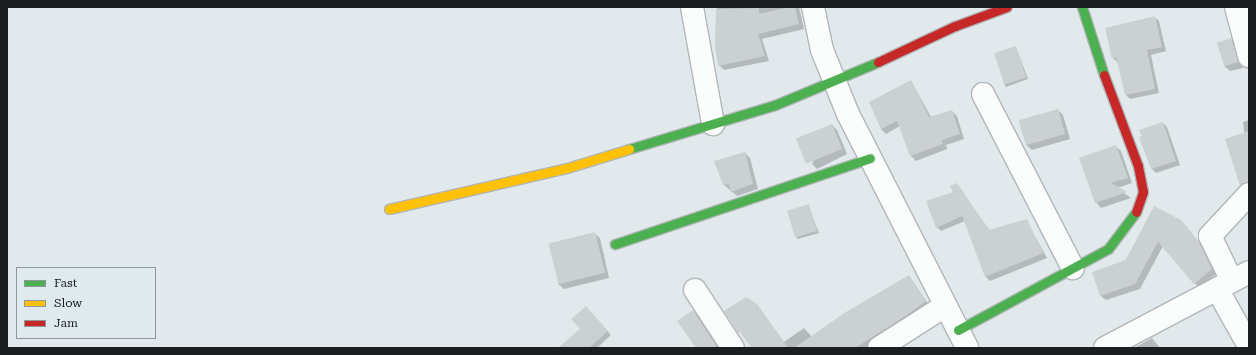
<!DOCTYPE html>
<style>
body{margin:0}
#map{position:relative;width:1256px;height:355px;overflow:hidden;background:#e2e9ec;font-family:"Roboto Serif",serif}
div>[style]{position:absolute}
.shadow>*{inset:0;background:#0003}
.building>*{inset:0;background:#cbd0d2;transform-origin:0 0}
.roads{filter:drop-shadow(1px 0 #b1b6b8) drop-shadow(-1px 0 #b1b6b8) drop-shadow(0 1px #b1b6b8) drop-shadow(0 -1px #b1b6b8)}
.street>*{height:22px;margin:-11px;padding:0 11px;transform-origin:11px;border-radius:11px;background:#fbfcfc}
.fast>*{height:9px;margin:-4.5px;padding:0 4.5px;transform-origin:4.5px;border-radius:4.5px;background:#4caf50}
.slow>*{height:9px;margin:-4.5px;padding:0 4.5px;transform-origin:4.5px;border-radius:4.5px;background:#ffc107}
.jam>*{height:9px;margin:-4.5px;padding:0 4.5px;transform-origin:4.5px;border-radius:4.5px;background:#c62828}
span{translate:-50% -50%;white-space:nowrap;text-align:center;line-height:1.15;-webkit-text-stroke:3.5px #dfeaef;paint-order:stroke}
.frame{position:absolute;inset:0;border:8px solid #1a1e20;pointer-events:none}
.legend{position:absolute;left:16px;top:267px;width:140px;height:72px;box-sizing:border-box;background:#dfeaef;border:1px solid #90989c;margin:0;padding:5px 7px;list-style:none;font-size:12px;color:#1a1e20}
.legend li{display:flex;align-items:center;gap:8px;height:20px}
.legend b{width:20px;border:1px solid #90989c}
</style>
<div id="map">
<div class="shadow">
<div style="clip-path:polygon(708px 7px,799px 7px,804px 29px,762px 39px,769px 61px,724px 70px,719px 65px,716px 46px,717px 8px)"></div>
<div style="clip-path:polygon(1154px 17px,1159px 21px,1166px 51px,1151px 55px,1159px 93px,1130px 99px,1126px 95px,1118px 63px,1113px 58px)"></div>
<div style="clip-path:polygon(1231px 39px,1236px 45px,1243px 68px,1230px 71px,1224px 66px)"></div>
<div style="clip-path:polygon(1016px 47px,1028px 79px,1006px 87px,1004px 84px)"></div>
<div style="clip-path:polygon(911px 81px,931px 117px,952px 111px,957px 116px,964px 139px,946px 145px,947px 149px,916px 161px,911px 156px,900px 126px,886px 134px,881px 129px,870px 103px)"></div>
<div style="clip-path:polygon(1058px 110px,1063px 115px,1070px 139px,1032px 150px,1026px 145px)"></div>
<div style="clip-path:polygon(1249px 120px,1249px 175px,1243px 122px)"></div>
<div style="clip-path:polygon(1163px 123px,1167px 127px,1180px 165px,1156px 173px,1152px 169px,1141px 137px)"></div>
<div style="clip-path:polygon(832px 125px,837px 130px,847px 154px,817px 169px,812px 164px)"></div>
<div style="clip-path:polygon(1115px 146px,1121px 151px,1132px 183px,1117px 188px,1131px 198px,1101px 208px,1096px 202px)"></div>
<div style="clip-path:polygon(745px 153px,750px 158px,758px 189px,737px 196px,724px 185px)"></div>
<div style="clip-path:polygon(956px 184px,990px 231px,1026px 220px,1047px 258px,990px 281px,986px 277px,965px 221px,941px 231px,937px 227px)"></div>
<div style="clip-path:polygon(808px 205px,819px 233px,798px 239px,795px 236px)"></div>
<div style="clip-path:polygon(1154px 207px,1186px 226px,1204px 249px,1216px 274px,1199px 288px,1163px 246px,1140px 289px,1106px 300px,1101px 296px,1093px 273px,1126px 260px)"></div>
<div style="clip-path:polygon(594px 233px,600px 238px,609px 278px,564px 289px,558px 284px)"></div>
<div style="clip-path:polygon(909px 276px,930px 306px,869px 348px,752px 348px,725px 311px,757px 305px,784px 342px,804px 328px,812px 337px)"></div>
<div style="clip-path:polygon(589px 311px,611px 335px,597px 348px,568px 348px,581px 329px)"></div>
<div style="clip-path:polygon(693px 311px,698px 316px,719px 348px,697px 348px)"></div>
<div style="clip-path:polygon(1152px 338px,1160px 348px,1134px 348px)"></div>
</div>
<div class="building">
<div style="clip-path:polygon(789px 7px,795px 7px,799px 24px,758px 34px,765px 56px,718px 66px,715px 46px,716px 9px,759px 8px,759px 14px)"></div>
<div style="clip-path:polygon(1155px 16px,1162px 47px,1147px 50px,1155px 89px,1125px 95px,1116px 57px,1112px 59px,1105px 28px)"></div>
<div style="left:1231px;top:38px;width:25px;height:15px;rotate:72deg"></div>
<div style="left:1016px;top:46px;width:33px;height:23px;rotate:72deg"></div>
<div style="clip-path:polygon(911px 80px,929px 117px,952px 110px,960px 134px,942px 140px,943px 144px,910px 156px,897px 121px,881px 129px,869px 102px)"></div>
<div style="left:1058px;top:109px;width:26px;height:41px;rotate:74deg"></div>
<div style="clip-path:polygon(1163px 122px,1176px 161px,1151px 169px,1139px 137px,1142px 136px,1139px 130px)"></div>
<div style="left:832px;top:124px;width:27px;height:39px;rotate:68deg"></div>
<div style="clip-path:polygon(1249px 131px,1249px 182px,1240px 186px,1225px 139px)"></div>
<div style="clip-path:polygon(1116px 145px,1128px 178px,1111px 183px,1127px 192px,1095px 203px,1079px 158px)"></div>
<div style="clip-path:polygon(745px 152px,753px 184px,731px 192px,729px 184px,723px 185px,714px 161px)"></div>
<div style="clip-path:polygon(957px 183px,989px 230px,1027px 219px,1043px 253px,985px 277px,962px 216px,936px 228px,926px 201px,953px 192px,950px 186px)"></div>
<div style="left:809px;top:204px;width:28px;height:23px;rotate:73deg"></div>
<div style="clip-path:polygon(1154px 206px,1181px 220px,1199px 242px,1212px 269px,1194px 284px,1158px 242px,1135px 284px,1100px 296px,1092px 272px,1126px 260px)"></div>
<div style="left:595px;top:232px;width:42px;height:48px;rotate:76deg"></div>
<div style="clip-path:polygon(909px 275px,926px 301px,904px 317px,855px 348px,794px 348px,846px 312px)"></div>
<div style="clip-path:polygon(746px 297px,757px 304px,788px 348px,752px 348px,740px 332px,738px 333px,724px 311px)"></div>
<div style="clip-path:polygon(586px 306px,608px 331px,589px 348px,558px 348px,580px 329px,571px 319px)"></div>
<div style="clip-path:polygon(693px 310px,717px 347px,716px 348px,696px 348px,677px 321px)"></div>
</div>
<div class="roads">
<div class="street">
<div style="left:692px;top:7px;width:119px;rotate:79.8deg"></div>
<div style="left:813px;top:7px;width:44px;rotate:78.2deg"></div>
<div style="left:822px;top:50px;width:69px;rotate:67.9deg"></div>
<div style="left:848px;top:114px;width:263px;rotate:63deg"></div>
<div style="left:1236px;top:7px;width:51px;rotate:75.1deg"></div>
<div style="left:983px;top:94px;width:196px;rotate:62.7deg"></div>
<div style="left:1232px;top:281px;width:50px;rotate:-116.1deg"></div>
<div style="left:1210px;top:236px;width:57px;rotate:-47.1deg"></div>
<div style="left:1217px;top:289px;width:65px;rotate:60.7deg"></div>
<div style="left:695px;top:290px;width:69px;rotate:56.8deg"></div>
<div style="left:879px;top:348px;width:78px;rotate:-32.5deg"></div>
<div style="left:1105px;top:348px;width:163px;rotate:-27.8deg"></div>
</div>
<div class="fast">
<div style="left:1082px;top:7px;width:71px;rotate:72.1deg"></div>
<div style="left:629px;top:149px;width:152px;rotate:-16.8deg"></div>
<div style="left:775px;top:105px;width:112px;rotate:-22.7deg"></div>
<div style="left:615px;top:244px;width:269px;rotate:-18.6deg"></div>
<div style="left:958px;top:330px;width:170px;rotate:-28.4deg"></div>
<div style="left:1108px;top:249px;width:46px;rotate:-52.9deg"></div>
</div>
<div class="slow">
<div style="left:389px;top:209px;width:183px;rotate:-13deg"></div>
<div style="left:567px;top:168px;width:65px;rotate:-17deg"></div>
</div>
<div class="jam">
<div style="left:878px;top:62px;width:85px;rotate:-25.1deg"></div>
<div style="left:955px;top:26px;width:55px;rotate:-20.1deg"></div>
<div style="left:1104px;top:75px;width:97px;rotate:69.5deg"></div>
<div style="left:1138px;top:166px;width:26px;rotate:79deg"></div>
<div style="left:1143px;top:192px;width:21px;rotate:109deg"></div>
</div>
</div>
<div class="frame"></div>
<ul class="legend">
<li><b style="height:5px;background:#4caf50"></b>Fast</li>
<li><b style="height:5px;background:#ffc107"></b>Slow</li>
<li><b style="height:5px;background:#c62828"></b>Jam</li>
</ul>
</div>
